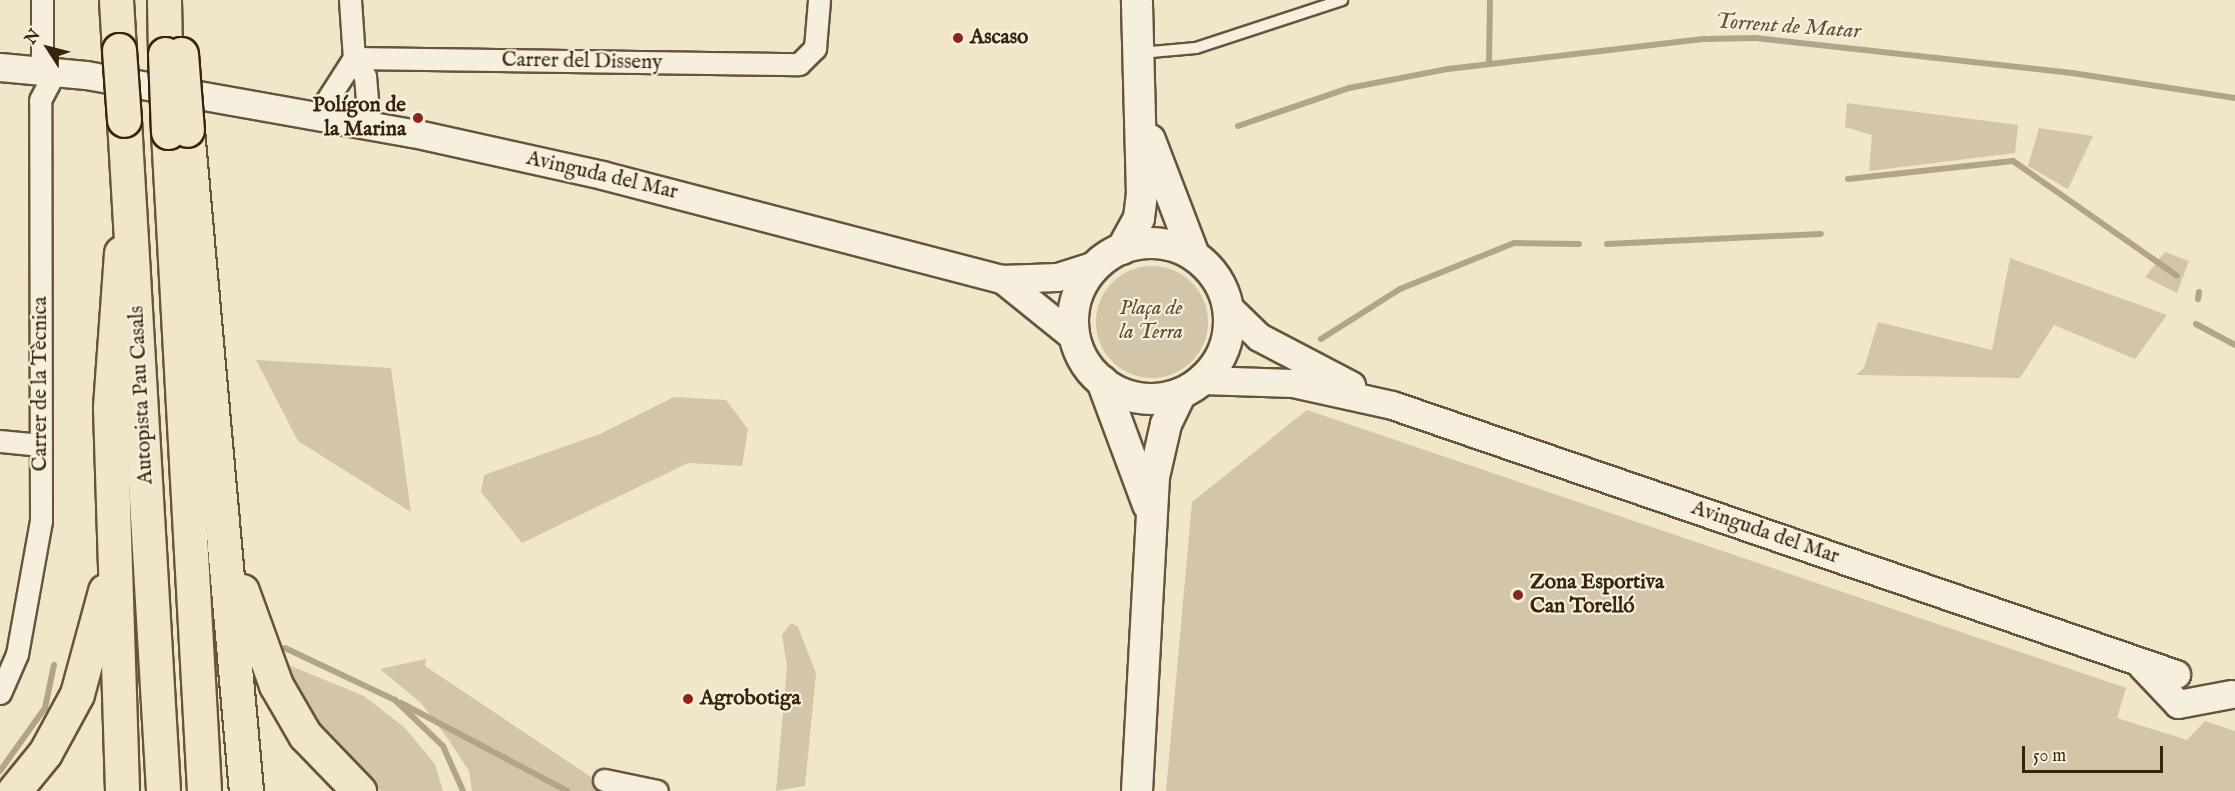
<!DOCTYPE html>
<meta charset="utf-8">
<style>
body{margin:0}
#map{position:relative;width:2235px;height:791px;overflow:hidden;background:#f1e6ca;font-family:"IM FELL English",serif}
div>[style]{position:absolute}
.green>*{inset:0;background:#d2c5aa}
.round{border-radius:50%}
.stream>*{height:6px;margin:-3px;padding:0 3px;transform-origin:3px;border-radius:3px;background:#b2a48a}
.roads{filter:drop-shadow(2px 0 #66543c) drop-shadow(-2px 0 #66543c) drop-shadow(0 2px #66543c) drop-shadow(0 -2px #66543c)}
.service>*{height:10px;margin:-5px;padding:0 5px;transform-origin:5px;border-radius:5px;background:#f6efdd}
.minor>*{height:21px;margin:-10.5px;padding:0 10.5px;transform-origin:10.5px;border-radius:10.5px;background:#f6efdd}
.tertiary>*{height:27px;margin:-13.5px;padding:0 13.5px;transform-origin:13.5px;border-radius:13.5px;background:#f6efdd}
.secondary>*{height:30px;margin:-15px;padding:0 15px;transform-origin:15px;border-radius:15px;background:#f6efdd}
.secondary>.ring{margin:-15px;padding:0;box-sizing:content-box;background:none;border:30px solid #f6efdd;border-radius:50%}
.trunk>*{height:33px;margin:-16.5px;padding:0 16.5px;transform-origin:16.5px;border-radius:16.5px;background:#f1e6ca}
.motorway>*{height:33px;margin:-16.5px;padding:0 16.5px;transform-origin:16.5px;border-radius:16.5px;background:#f1e6ca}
.bridges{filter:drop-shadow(2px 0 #38240d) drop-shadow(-2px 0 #38240d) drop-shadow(0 2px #38240d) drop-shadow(0 -2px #38240d)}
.trunk-bridge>*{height:33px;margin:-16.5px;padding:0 16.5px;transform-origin:16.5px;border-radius:16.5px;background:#f1e6ca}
.motorway-bridge>*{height:33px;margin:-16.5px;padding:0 16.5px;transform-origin:16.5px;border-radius:16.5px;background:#f1e6ca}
.dots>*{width:16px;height:16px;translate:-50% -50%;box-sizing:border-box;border:3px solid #f6efdd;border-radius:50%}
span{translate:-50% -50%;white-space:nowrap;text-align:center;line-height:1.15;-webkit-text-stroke:4.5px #f6efdd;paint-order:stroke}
.poi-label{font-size:21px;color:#38240d;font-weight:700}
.left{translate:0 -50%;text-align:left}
.right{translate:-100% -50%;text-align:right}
.street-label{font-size:21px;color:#38240d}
.park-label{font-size:21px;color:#5e4c34;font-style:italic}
.water-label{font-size:22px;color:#635139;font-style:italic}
.north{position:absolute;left:18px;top:18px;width:60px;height:60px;-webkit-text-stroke:4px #f6efdd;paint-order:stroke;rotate:306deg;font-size:16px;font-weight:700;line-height:24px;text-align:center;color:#38240d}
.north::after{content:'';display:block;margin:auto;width:21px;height:27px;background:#38240d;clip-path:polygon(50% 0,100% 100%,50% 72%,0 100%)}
.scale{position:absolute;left:2022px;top:746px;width:141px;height:27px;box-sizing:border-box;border:3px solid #38240d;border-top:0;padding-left:8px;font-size:18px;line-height:21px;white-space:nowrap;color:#38240d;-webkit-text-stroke:4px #f6efdd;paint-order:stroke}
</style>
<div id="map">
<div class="green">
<div style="clip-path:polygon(1847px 103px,2018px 125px,2015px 153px,1869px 171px,1872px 135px,1845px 127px)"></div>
<div style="clip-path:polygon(2039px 128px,2093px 136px,2068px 189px,2028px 166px)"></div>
<div style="clip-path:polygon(2165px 252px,2189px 261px,2177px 293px,2145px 277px)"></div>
<div style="clip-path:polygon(2010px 258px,2167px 315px,2135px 359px,2054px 325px,2020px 378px,1856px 375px,1864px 368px,1878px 322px,1992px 350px)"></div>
<div class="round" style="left:1096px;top:266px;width:112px;height:112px"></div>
<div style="clip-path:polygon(256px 360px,391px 368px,411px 512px,298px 441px)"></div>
<div style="clip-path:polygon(674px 397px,726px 400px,748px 429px,742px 466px,688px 463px,522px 543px,481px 492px,484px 475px,600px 434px)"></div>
<div style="clip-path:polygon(1307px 410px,2126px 688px,2117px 718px,2187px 740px,2205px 721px,2235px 731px,2235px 791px,1166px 791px,1192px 502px)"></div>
<div style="clip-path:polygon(791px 623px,798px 627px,816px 673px,805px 786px,776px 791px,787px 667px,782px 635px)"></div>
<div style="clip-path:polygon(426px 659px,425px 666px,612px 791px,472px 791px,469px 771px,448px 739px,421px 703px,380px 669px)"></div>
<div style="clip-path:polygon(276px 660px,364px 696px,405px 728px,435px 764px,443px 791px,381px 791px,322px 732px)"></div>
</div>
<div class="stream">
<div style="left:1489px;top:64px;width:64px;rotate:-89.1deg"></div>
<div style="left:1238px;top:126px;width:117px;rotate:-18.9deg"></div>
<div style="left:1349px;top:88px;width:101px;rotate:-10.9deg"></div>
<div style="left:1448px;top:69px;width:259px;rotate:-6.7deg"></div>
<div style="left:1705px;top:39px;width:51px;rotate:-1.1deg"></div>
<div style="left:1756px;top:38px;width:318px;rotate:6.3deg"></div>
<div style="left:2072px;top:73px;width:165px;rotate:8.7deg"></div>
<div style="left:1848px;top:179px;width:166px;rotate:-6.2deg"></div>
<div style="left:2013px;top:161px;width:200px;rotate:35deg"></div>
<div style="left:1607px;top:244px;width:214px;rotate:-2.7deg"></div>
<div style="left:2198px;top:299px;width:7px;rotate:-82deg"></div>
<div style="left:2196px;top:324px;width:44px;rotate:28.3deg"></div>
<div style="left:1321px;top:339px;width:93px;rotate:-32.3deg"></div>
<div style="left:1400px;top:289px;width:123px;rotate:-22deg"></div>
<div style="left:1514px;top:243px;width:65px;rotate:0.9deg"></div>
<div style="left:285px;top:648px;width:122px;rotate:25.3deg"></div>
<div style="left:395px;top:700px;width:66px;rotate:43.8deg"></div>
<div style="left:443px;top:746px;width:49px;rotate:66deg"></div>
<div style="left:401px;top:703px;width:188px;rotate:27.9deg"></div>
<div style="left:0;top:771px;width:77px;rotate:-54.5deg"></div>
<div style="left:45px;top:708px;width:44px;rotate:-78.2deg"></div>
</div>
<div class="roads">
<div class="service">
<div style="left:1140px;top:53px;width:56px;rotate:-5.1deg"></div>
<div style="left:1196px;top:48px;width:154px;rotate:-18.2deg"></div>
</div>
<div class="minor">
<div style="left:42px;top:0;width:71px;rotate:90deg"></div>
<div style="left:350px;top:0;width:58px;rotate:86.1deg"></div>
<div style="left:354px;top:58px;width:21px;rotate:59deg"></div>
<div style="left:365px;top:76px;width:48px;rotate:85.2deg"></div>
<div style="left:354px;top:58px;width:445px;rotate:0.8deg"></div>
<div style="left:799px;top:64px;width:23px;rotate:-45deg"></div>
<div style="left:815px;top:48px;width:48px;rotate:-85.2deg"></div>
<div style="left:318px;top:114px;width:67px;rotate:-57.3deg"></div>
<div style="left:0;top:441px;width:41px;rotate:5.6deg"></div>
<div style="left:0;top:693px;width:43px;rotate:-66.4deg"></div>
<div style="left:17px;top:654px;width:135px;rotate:-79.8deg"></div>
<div style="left:41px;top:521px;width:421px;rotate:-90.1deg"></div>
<div style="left:40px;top:100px;width:32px;rotate:-62deg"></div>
<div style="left:604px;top:780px;width:54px;rotate:11.7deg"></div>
</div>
<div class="tertiary">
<div style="left:0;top:67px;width:86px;rotate:5.3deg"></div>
<div style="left:86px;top:75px;width:332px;rotate:10.1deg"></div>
<div style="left:413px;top:133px;width:194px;rotate:12.5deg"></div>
<div style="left:602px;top:175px;width:413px;rotate:14.6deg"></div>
<div style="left:1002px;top:279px;width:55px;rotate:-2.1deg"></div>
<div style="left:1057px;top:277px;width:43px;rotate:-17.6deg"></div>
<div style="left:1002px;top:279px;width:94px;rotate:38.9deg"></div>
<div style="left:1228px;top:307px;width:43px;rotate:44.1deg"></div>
<div style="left:1259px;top:337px;width:104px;rotate:27.6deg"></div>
<div style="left:1202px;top:380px;width:91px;rotate:1.9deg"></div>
<div style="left:1293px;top:383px;width:101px;rotate:12.5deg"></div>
<div style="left:1392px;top:405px;width:829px;rotate:18.94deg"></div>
<div style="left:2142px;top:666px;width:52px;rotate:46.5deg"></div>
<div style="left:2178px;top:704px;width:54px;rotate:-10.7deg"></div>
</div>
<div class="secondary">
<div style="left:1150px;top:140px;width:123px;rotate:69.1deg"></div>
<div class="ring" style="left:1073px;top:243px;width:126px;height:126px"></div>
<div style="left:1122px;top:249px;width:35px;rotate:-61deg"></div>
<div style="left:1139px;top:218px;width:23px;rotate:-83deg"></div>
<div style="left:1142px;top:195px;width:195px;rotate:-91.5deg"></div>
<div style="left:1102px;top:381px;width:132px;rotate:69.6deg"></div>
<div style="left:1137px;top:791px;width:314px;rotate:-86.9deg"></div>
<div style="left:1154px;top:477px;width:54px;rotate:-77.2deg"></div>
<div style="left:1166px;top:424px;width:34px;rotate:-64deg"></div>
</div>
<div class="trunk">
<div style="left:187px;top:130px;width:664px;rotate:84.9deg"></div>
<div style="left:121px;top:253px;width:155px;rotate:94.1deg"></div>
<div style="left:110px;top:408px;width:383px;rotate:88.2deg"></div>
<div style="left:242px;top:591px;width:100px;rotate:70.1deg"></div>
<div style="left:276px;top:685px;width:58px;rotate:59.9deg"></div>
<div style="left:305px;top:735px;width:78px;rotate:46deg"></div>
<div style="left:14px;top:791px;width:49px;rotate:-50.8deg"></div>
<div style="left:45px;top:753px;width:67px;rotate:-61.5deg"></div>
<div style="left:77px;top:694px;width:107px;rotate:-74.8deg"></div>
</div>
<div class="motorway">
<div style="left:116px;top:0;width:50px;rotate:86.6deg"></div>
<div style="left:164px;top:0;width:54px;rotate:88.9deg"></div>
<div style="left:124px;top:120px;width:672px;rotate:86.67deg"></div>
<div style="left:168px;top:132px;width:660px;rotate:86.87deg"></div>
</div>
</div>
<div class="bridges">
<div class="trunk-bridge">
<div style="left:181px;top:54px;width:76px;rotate:85.5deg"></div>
</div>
<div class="motorway-bridge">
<div style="left:119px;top:50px;width:70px;rotate:85.9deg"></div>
<div style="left:165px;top:54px;width:78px;rotate:87.8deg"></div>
</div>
</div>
<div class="dots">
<div style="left:958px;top:38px;background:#8f2418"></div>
<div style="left:418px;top:118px;background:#8f2418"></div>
<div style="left:1518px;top:595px;background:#8f2418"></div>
<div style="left:688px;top:699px;background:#8f2418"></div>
</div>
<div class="poi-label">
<span class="left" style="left:970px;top:38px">Ascaso</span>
<span class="right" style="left:406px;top:118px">Polígon de<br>la Marina</span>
<span class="left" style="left:1530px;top:595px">Zona Esportiva<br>Can Torelló</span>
<span class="left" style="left:700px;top:699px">Agrobotiga</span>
</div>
<div class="street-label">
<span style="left:582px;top:62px;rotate:1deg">Carrer del Disseny</span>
<span style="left:602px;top:176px;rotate:13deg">Avinguda del Mar</span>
<span style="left:41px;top:384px;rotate:-90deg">Carrer de la Tècnica</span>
<span style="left:142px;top:395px;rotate:-93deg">Autopista Pau Casals</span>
<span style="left:1765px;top:533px;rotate:19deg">Avinguda del Mar</span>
</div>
<div class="park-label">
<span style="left:1151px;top:321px">Plaça de<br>la Terra</span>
</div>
<div class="water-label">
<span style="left:1788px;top:27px;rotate:4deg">Torrent de Matar</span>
</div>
<div class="north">N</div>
<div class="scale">50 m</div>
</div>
